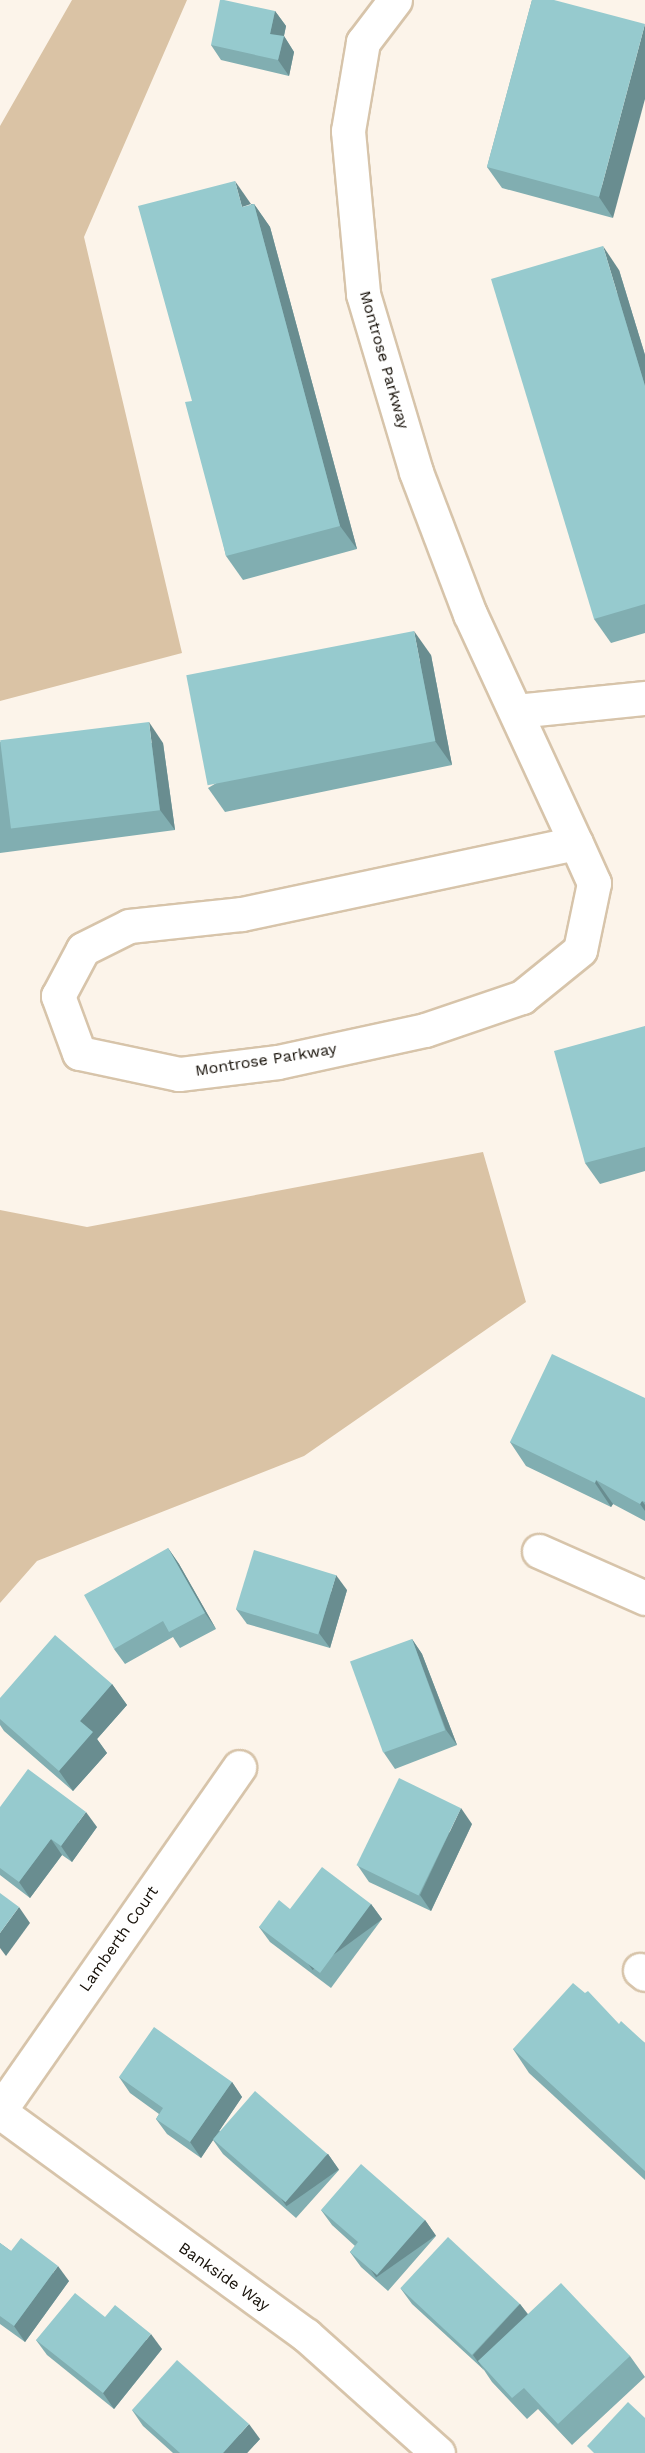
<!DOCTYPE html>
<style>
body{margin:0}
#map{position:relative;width:645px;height:2453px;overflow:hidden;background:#fcf4ea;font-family:"Work Sans",sans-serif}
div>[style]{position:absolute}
.green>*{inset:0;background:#dac3a5}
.roads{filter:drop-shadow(2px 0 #d7c4aa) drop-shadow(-2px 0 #d7c4aa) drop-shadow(0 2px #d7c4aa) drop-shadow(0 -2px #d7c4aa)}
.minor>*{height:33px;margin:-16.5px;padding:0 16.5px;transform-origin:16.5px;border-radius:16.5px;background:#fff}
.wall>*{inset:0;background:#81aeb1}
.shaded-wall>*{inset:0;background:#698d90;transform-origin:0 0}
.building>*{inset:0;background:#96cace;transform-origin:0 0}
span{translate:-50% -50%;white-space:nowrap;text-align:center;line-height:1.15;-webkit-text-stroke:4.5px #fff;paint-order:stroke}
.street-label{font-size:16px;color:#140e06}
</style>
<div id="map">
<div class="green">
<div style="clip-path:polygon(72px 0,187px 0,84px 237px,182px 653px,0 701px,0 126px)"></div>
<div style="clip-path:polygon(483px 1152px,526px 1302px,304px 1456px,37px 1561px,0 1603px,0 1210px,87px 1227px)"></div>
</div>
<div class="roads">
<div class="minor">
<div style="left:395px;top:0;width:53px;rotate:127.3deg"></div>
<div style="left:363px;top:42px;width:90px;rotate:99.6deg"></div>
<div style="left:348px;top:131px;width:164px;rotate:84.7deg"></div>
<div style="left:363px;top:294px;width:186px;rotate:73.4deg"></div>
<div style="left:416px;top:472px;width:152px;rotate:69.2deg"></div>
<div style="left:470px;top:614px;width:252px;rotate:65.2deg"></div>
<div style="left:516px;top:711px;width:130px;rotate:-5.8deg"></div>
<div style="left:576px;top:843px;width:44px;rotate:65.8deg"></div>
<div style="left:594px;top:883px;width:68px;rotate:101.8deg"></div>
<div style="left:580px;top:950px;width:75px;rotate:141deg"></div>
<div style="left:522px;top:997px;width:102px;rotate:161.2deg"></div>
<div style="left:425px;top:1030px;width:150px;rotate:167.7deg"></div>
<div style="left:278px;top:1062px;width:100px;rotate:173.1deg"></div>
<div style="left:179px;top:1074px;width:102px;rotate:-168.1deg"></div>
<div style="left:79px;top:1053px;width:61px;rotate:-110.2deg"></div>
<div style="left:58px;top:996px;width:53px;rotate:-62deg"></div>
<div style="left:83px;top:949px;width:51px;rotate:-26.6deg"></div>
<div style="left:129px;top:926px;width:114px;rotate:-6.1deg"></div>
<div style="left:242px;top:914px;width:341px;rotate:-12deg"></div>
<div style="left:539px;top:1551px;width:116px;rotate:23.9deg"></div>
<div style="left:640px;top:1970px;width:6px;rotate:39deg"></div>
<div style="left:0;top:2110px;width:418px;rotate:-55.1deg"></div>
<div style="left:0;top:2112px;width:379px;rotate:36.1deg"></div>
<div style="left:306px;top:2335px;width:177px;rotate:41.8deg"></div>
</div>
</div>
<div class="wall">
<div style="clip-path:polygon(532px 0,613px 218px,502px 188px,487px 167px)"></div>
<div style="clip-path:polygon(275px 11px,286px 26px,284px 36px,294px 52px,289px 76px,221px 60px,211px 45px)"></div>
<div style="clip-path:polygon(251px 204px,254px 204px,270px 227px,357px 549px,243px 580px,226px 556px,192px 401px)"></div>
<div style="clip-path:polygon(619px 270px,645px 355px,645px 633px,611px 643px,594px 619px)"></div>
<div style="clip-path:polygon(431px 655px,452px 765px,225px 812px,208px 788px)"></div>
<div style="clip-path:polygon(0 742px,163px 743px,175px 830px,0 853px)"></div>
<div style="clip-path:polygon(645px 1026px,645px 1171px,600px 1184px,585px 1163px)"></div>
<div style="clip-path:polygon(645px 1398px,645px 1521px,613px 1504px,611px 1507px,526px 1466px,510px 1442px)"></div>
<div style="clip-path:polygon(168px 1548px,179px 1564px,216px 1629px,180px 1648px,173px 1637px,125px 1664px,114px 1649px)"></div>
<div style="clip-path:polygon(347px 1590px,330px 1648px,247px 1624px,236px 1609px)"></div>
<div style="clip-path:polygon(412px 1639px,422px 1654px,457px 1745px,395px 1769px,384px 1753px)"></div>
<div style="clip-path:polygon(112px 1684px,127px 1705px,97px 1739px,107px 1753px,73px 1791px,4px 1731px,0 1725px,0 1698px)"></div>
<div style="clip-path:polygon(0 1807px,97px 1827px,72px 1862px,62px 1855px,30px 1898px,0 1875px)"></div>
<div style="clip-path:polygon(472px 1824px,431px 1911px,369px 1882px,358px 1866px)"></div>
<div style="clip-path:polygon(371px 1904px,382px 1919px,331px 1988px,270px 1942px,259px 1927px,290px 1909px)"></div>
<div style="clip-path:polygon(619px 2024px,645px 2043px,645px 2180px,529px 2073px,513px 2049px)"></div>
<div style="clip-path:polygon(119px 2077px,232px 2082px,242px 2097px,219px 2131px,328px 2154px,339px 2170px,296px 2218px,223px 2154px,213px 2140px,201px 2158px,167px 2134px,156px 2119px,159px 2114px,130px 2093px)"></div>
<div style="clip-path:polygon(321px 2210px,425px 2220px,436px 2236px,388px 2291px,361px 2267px,350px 2252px,355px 2246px,332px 2225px)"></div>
<div style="clip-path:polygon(0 2243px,11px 2251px,69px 2281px,25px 2342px,0 2324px)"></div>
<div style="clip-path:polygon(401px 2289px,520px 2304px,528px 2314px,630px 2356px,645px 2377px,572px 2445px,538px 2409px,527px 2419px,492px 2382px,484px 2370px,412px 2304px)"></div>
<div style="clip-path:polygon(105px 2317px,162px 2349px,114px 2409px,47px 2355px,36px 2340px)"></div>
<div style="clip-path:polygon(132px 2410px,260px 2439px,247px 2453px,173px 2453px,143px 2426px)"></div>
</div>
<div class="shaded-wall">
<div style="clip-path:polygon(275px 11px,286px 26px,281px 49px,270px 34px)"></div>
<div style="clip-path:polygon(645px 24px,645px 99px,613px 218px,599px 197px)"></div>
<div style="clip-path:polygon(284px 36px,294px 52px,289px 76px,278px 60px)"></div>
<div style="clip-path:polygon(235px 181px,251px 204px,242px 207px)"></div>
<div style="clip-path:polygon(254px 204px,270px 227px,357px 549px,340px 526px)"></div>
<div style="clip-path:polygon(603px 246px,619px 270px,645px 355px,645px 386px)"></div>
<div style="clip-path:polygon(414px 631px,431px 655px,452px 765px,435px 741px)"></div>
<div style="clip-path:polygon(149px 722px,163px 743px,175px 830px,160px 810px)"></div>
<div style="clip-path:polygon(596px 1480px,613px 1504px,611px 1507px,595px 1483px)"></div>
<div style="clip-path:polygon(642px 1501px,645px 1505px,645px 1511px,640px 1504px)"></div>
<div style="clip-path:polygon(168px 1548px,179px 1564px,216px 1629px,205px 1613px)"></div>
<div style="clip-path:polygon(336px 1575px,347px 1590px,330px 1648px,319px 1633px)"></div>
<div style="clip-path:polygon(412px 1639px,422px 1654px,457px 1745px,446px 1730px)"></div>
<div style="clip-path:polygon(112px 1684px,127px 1705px,97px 1739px,107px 1753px,73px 1791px,59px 1771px,80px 1721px)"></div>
<div style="clip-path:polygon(461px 1808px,472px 1824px,431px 1911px,420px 1895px)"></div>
<div style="clip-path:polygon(86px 1812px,97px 1827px,72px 1862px,61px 1846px)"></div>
<div style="clip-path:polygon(51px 1839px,62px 1855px,30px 1898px,19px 1882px)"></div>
<div style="left:371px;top:1904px;width:19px;height:86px;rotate:54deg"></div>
<div style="clip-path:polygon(19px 1907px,30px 1923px,6px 1956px,0 1948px,0 1933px)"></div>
<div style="clip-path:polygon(232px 2082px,242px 2097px,201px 2158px,190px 2142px)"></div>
<div style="left:328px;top:2154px;width:19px;height:64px;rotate:55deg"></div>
<div style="left:425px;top:2220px;width:19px;height:73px;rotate:55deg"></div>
<div style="clip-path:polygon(58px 2266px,69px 2281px,25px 2342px,14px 2326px)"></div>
<div style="clip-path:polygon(520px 2304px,531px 2319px,478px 2361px,484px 2371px,473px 2355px)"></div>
<div style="clip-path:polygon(151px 2334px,162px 2349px,114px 2409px,103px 2393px)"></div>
<div style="clip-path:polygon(249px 2424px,260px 2439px,247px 2453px,223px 2453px)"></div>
</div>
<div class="building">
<div style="clip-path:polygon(220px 0,224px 0,275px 11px,270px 34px,284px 36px,278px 60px,211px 45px)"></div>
<div style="clip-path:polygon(532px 0,554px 0,645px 24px,599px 197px,487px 167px)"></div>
<div style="clip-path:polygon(235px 181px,242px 207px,254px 204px,340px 526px,226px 556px,185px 402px,192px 401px,138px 206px)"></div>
<div style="clip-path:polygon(603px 246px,645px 386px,645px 604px,594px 619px,491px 279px)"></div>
<div style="left:414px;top:631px;width:112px;height:232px;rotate:79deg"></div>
<div style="left:149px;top:722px;width:89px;height:150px;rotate:83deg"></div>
<div style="clip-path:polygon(645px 1026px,645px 1147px,585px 1163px,554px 1051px)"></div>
<div style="clip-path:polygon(552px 1354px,645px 1398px,645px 1502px,642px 1501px,640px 1504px,596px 1480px,595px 1483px,510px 1442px)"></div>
<div style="clip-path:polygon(168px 1548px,205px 1613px,169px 1632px,163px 1621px,114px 1649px,84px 1595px)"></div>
<div style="left:254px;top:1550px;width:86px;height:62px;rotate:17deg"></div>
<div style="clip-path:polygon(55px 1635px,112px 1684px,80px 1721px,93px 1732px,59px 1771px,0 1719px,0 1698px)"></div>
<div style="left:412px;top:1639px;width:97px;height:66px;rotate:70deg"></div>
<div style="clip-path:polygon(28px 1769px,86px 1812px,61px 1846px,51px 1839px,19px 1882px,0 1868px,0 1807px)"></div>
<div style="left:399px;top:1778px;width:69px;height:97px;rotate:26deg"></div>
<div style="clip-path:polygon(322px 1867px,371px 1904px,320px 1973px,259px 1927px,279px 1900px,290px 1909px)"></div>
<div style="clip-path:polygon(0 1893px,19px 1907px,0 1933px)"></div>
<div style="clip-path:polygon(573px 1983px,585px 1993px,588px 1991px,619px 2024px,621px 2021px,645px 2043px,645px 2171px,513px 2049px)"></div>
<div style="clip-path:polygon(154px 2027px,232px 2082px,190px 2142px,156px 2119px,163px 2108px,119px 2077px)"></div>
<div style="left:255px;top:2091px;width:96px;height:64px;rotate:41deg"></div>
<div style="clip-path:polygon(361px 2164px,425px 2220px,377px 2275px,350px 2252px,358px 2242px,321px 2210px)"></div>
<div style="left:448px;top:2237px;width:98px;height:70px;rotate:43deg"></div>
<div style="clip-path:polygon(21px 2238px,58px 2266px,14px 2326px,0 2316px,0 2243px,11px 2251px)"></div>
<div style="clip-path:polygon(561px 2283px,630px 2356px,558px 2424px,524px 2388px,512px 2398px,478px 2361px)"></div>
<div style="clip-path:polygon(75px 2293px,105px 2317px,115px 2305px,151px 2334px,103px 2393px,36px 2340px)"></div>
<div style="clip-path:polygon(177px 2360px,249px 2424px,223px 2453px,180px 2453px,132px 2410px)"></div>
<div style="clip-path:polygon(628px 2402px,645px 2418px,645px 2453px,594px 2453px,587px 2446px)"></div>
</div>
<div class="street-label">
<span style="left:384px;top:360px;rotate:74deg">Montrose Parkway</span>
<span style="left:266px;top:1060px;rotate:-9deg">Montrose Parkway</span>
<span style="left:119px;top:1939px;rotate:-55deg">Lamberth Court</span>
<span style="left:224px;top:2277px;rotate:35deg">Bankside Way</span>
</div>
</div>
